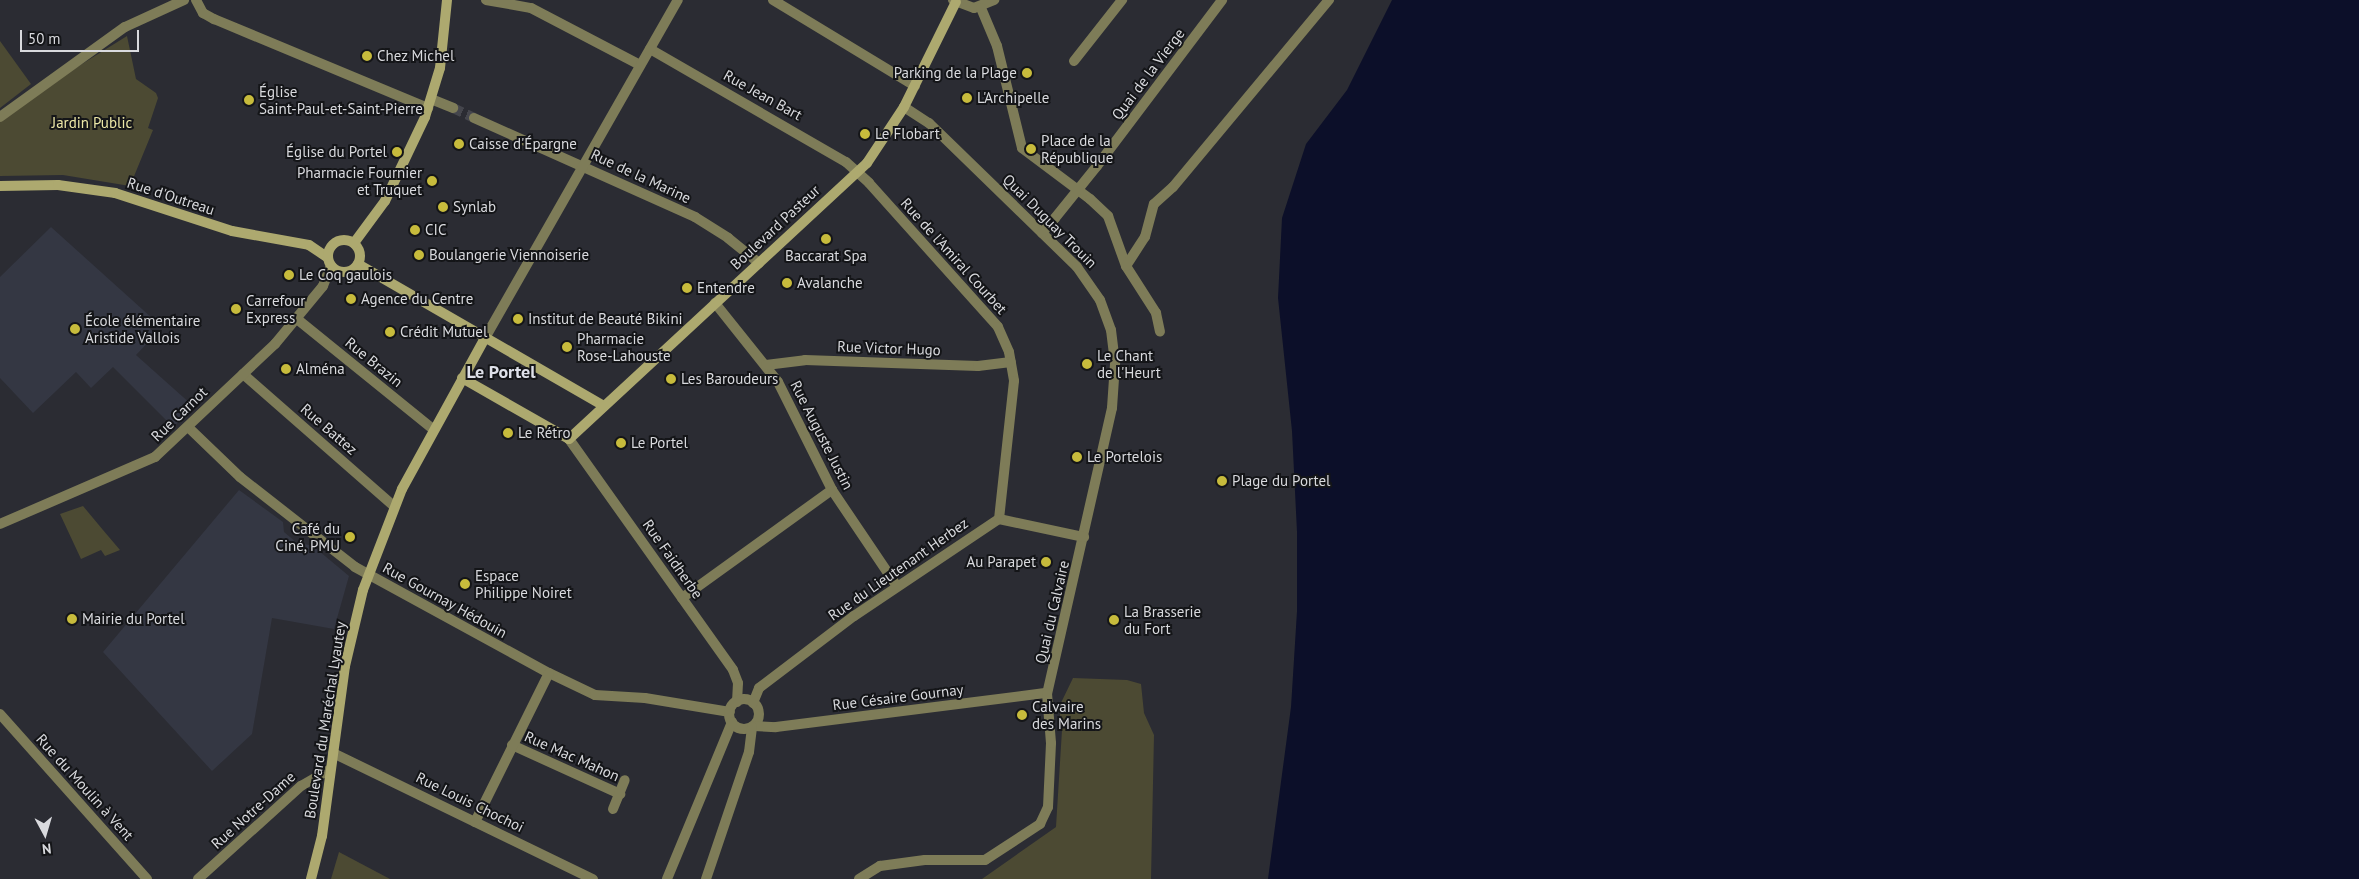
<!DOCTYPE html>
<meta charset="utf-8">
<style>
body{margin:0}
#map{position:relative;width:2359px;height:879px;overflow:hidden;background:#2b2c33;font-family:"PT Sans",sans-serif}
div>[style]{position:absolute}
.built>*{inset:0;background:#343743}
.green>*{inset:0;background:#4c4a33}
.water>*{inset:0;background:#0c0f29}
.street-tunnel>*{height:10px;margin-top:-5px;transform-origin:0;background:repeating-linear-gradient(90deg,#45464d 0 10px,transparent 0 15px)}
.street>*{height:10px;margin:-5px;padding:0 5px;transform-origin:5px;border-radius:5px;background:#7e7c58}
.street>.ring{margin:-5px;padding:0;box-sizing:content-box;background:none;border:10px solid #7e7c58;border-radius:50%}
.secondary>*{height:10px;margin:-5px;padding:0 5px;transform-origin:5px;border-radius:5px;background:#ada96f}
.secondary>.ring{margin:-5px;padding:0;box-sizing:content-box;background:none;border:10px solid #ada96f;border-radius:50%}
.street-bridge>*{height:10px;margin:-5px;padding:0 5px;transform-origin:5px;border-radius:5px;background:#7e7c58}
.dots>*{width:14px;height:14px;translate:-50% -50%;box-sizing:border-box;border:2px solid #141518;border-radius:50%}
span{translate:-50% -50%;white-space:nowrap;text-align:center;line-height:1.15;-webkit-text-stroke:4px #141518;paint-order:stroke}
.poi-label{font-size:15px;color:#d9dade}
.left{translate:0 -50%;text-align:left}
.right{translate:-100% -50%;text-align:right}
.street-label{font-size:15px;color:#d9dade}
.park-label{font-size:15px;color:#ede8a7}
.quarter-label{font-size:18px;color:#dee0e9;font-weight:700}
.north{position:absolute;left:20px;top:809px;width:50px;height:50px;-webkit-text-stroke:4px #141518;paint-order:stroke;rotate:174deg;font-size:14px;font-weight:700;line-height:20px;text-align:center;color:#d9dade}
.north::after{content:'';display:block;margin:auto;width:18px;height:22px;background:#d9dade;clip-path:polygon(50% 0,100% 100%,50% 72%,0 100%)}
.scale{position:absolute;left:20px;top:30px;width:119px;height:22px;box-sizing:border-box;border:2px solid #d9dade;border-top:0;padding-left:6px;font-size:15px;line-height:18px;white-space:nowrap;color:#d9dade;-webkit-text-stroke:4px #141518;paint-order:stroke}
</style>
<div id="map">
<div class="built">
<div style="clip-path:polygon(51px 227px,152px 318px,146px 325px,156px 334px,136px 355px,192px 405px,197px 405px,173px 427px,113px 367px,91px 388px,76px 372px,33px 413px,0 378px,0 277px)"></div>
<div style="clip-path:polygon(239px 490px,283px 522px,284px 532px,296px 542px,313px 546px,349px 576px,334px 629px,272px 618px,252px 734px,212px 771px,103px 652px)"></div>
</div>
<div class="green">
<div style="clip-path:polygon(127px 36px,136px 79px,156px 93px,158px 98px,148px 128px,153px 130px,130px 186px,63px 175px,0 176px,0 122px,45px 87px)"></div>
<div style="clip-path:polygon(0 41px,31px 84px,0 108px)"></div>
<div style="clip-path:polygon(83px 506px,103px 530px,120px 550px,105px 556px,101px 550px,81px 559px,60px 514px)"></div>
<div style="clip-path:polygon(1073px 678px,1127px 680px,1141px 684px,1144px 713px,1154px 735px,1151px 879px,982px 879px,1056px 827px,1062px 730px,1059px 707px)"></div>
<div style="clip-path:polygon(339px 852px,390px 879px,331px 879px)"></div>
</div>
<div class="water">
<div style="clip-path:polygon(1392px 0,2359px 0,2359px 879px,1268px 879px,1291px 707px,1297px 611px,1297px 532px,1292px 431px,1278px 298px,1282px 218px,1306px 144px,1347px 90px)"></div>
</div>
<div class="street-tunnel">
<div style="left:453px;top:108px;width:23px;rotate:25deg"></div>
</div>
<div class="street">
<div style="left:196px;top:0;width:15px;rotate:62deg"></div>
<div style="left:203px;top:13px;width:13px;rotate:29deg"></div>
<div style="left:214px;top:19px;width:232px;rotate:22.6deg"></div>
<div style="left:486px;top:0;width:46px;rotate:10.1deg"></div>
<div style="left:531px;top:8px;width:123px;rotate:27.6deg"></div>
<div style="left:773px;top:0;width:166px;rotate:31.2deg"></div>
<div style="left:953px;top:0;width:22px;rotate:21deg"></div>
<div style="left:974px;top:8px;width:22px;rotate:-22deg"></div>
<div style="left:981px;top:8px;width:41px;rotate:67.2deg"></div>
<div style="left:997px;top:46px;width:105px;rotate:76.2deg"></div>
<div style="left:1022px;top:148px;width:85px;rotate:36.9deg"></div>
<div style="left:1090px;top:199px;width:25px;rotate:43deg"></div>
<div style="left:1108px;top:216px;width:53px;rotate:70.2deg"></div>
<div style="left:1126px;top:266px;width:56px;rotate:57.4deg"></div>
<div style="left:1156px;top:313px;width:19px;rotate:78deg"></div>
<div style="left:650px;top:49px;width:226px;rotate:30deg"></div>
<div style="left:846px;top:162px;width:31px;rotate:42deg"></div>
<div style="left:869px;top:183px;width:193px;rotate:48.1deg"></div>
<div style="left:998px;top:327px;width:27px;rotate:66deg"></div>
<div style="left:1009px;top:352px;width:29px;rotate:80deg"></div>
<div style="left:1014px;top:381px;width:139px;rotate:96.2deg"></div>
<div style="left:1074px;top:61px;width:78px;rotate:-51.8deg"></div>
<div style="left:431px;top:99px;width:24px;rotate:22deg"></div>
<div style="left:904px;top:107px;width:30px;rotate:33deg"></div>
<div style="left:929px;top:123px;width:206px;rotate:44.2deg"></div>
<div style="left:1077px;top:267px;width:40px;rotate:55.1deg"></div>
<div style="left:1100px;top:300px;width:32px;rotate:70deg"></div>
<div style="left:1111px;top:330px;width:34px;rotate:83deg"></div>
<div style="left:1115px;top:364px;width:44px;rotate:93.9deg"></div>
<div style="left:1112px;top:408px;width:292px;rotate:102.8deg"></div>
<div style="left:0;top:117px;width:154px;rotate:-35.8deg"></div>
<div style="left:125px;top:27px;width:65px;rotate:-24.6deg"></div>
<div style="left:474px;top:118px;width:242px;rotate:24.1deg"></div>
<div style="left:695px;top:217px;width:39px;rotate:32deg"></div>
<div style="left:728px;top:238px;width:40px;rotate:39deg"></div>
<div style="left:1097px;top:166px;width:208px;rotate:-53deg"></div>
<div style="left:1042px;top:233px;width:20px;rotate:-49deg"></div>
<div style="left:1126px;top:266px;width:35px;rotate:-57deg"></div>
<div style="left:1145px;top:237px;width:34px;rotate:-75deg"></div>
<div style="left:1154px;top:204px;width:25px;rotate:-42deg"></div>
<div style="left:1173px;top:187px;width:244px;rotate:-50.2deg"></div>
<div style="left:715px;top:303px;width:101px;rotate:51.4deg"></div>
<div style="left:778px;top:382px;width:121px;rotate:63.4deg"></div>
<div style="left:832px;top:490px;width:115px;rotate:56deg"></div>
<div style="left:297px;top:319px;width:175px;rotate:39deg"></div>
<div style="left:485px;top:338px;width:389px;rotate:-60.3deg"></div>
<div style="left:766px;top:365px;width:39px;rotate:-7deg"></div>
<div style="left:805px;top:360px;width:173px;rotate:2deg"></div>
<div style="left:978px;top:366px;width:33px;rotate:-7deg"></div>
<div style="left:243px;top:374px;width:201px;rotate:41.2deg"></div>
<div style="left:188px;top:427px;width:72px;rotate:43.9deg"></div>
<div style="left:240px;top:477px;width:146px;rotate:38deg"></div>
<div style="left:355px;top:567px;width:221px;rotate:28.7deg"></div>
<div style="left:549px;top:673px;width:51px;rotate:25.6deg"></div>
<div style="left:595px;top:695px;width:50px;rotate:3.4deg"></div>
<div style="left:645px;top:698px;width:86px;rotate:9.4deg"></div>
<div style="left:569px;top:439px;width:283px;rotate:54.6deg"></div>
<div style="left:733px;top:670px;width:14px;rotate:69deg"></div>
<div style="left:738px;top:683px;width:19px;rotate:93deg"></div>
<div style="left:0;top:524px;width:169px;rotate:-23.4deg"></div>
<div style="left:155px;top:457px;width:165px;rotate:-43.3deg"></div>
<div style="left:275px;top:344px;width:75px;rotate:-50.4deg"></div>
<div style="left:323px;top:286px;width:22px;rotate:-69deg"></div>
<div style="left:682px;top:598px;width:185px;rotate:-35.8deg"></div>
<div class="ring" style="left:729px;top:699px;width:20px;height:20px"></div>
<div style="left:753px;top:703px;width:16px;rotate:-68deg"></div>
<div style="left:759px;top:688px;width:119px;rotate:-37.2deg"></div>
<div style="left:854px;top:616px;width:174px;rotate:-33.8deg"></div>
<div style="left:999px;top:519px;width:87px;rotate:12deg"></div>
<div style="left:0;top:714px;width:221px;rotate:48.3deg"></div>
<div style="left:754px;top:726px;width:22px;rotate:3deg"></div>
<div style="left:776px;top:727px;width:273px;rotate:-7.2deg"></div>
<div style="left:512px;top:745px;width:119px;rotate:24.4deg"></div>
<div style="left:333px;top:753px;width:289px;rotate:25.9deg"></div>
<div style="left:613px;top:809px;width:31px;rotate:-68deg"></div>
<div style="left:475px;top:822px;width:166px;rotate:-63.6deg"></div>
<div style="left:198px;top:879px;width:139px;rotate:-42.1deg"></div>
<div style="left:301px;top:786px;width:34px;rotate:-30deg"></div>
<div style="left:667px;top:879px;width:170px;rotate:-67.5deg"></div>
<div style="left:706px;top:879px;width:134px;rotate:-71.3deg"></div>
<div style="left:749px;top:752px;width:25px;rotate:-83deg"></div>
<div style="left:859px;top:879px;width:25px;rotate:-32deg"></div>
<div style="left:880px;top:866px;width:45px;rotate:-7.6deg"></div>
<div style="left:925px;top:860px;width:60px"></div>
<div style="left:985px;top:860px;width:66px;rotate:-33.2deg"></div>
<div style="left:1040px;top:824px;width:19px;rotate:-65deg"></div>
<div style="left:1048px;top:807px;width:64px;rotate:-87.3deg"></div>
<div style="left:1051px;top:743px;width:50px;rotate:-94.6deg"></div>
</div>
<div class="secondary">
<div style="left:0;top:186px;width:58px;rotate:-1deg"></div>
<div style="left:58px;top:185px;width:58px;rotate:8deg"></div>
<div style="left:115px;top:193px;width:123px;rotate:18deg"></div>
<div style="left:232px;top:231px;width:78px;rotate:10.3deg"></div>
<div style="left:309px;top:245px;width:23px;rotate:34deg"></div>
<div class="ring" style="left:328px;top:240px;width:22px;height:22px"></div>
<div style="left:354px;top:243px;width:52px;rotate:-53.6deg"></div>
<div style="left:385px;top:201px;width:93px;rotate:-64.5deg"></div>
<div style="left:425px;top:117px;width:51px;rotate:-73deg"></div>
<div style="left:440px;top:68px;width:68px;rotate:-84.1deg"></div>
<div style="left:358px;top:264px;width:284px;rotate:30deg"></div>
<div style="left:462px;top:378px;width:123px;rotate:29.7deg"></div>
<div style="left:569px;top:439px;width:406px;rotate:-42.8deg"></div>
<div style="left:867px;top:163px;width:67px;rotate:-56.5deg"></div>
<div style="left:904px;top:107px;width:117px;rotate:-63.7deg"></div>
<div style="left:311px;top:879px;width:44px;rotate:-75.7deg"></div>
<div style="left:322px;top:836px;width:172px;rotate:-82.3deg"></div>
<div style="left:345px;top:666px;width:78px;rotate:-76.7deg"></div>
<div style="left:363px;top:590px;width:108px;rotate:-68.9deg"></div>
<div style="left:402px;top:489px;width:172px;rotate:-61.2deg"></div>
</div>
<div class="street-bridge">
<div style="left:1055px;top:218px;width:67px;rotate:-51.1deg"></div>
</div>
<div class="dots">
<div style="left:367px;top:56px;background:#c7bb3c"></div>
<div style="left:1027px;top:73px;background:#c7bb3c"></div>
<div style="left:967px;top:98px;background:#c7bb3c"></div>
<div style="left:249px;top:100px;background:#c7bb3c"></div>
<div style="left:865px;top:134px;background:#c7bb3c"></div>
<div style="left:459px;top:144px;background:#c7bb3c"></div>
<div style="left:1031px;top:149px;background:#c7bb3c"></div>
<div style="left:397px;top:152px;background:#c7bb3c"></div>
<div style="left:432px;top:181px;background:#c7bb3c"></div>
<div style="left:443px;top:207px;background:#c7bb3c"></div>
<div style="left:415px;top:230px;background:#c7bb3c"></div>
<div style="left:826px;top:239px;background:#c7bb3c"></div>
<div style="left:419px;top:255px;background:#c7bb3c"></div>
<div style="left:289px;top:275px;background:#c7bb3c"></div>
<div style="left:787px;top:283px;background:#c7bb3c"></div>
<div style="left:687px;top:288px;background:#c7bb3c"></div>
<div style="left:351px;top:299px;background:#c7bb3c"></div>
<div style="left:236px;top:309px;background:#c7bb3c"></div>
<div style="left:518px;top:319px;background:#c7bb3c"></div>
<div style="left:75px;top:329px;background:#c7bb3c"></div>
<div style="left:390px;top:332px;background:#c7bb3c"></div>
<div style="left:567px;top:347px;background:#c7bb3c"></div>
<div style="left:1087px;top:364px;background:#c7bb3c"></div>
<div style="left:286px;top:369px;background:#c7bb3c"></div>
<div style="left:671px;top:379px;background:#c7bb3c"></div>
<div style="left:508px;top:433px;background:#c7bb3c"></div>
<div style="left:621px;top:443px;background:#c7bb3c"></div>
<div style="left:1077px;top:457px;background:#c7bb3c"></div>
<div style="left:1222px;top:481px;background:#c7bb3c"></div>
<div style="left:350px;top:537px;background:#c7bb3c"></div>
<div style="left:1046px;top:562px;background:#c7bb3c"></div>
<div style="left:465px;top:584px;background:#c7bb3c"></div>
<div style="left:72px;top:619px;background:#c7bb3c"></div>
<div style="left:1114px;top:620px;background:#c7bb3c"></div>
<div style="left:1022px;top:715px;background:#c7bb3c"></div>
</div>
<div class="poi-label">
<span class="left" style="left:377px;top:56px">Chez Michel</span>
<span class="right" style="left:1017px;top:73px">Parking de la Plage</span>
<span class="left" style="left:259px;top:100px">Église<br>Saint-Paul-et-Saint-Pierre</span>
<span class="left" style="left:977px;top:98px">L'Archipelle</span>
<span class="left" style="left:875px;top:134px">Le Flobart</span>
<span class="left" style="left:1041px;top:149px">Place de la<br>République</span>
<span class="left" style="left:469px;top:144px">Caisse d'Épargne</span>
<span class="right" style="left:387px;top:152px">Église du Portel</span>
<span class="right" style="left:422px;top:181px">Pharmacie Fournier<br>et Truquet</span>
<span class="left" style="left:453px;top:207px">Synlab</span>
<span class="left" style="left:425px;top:230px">CIC</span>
<span class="left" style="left:429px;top:255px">Boulangerie Viennoiserie</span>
<span style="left:826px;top:256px">Baccarat Spa</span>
<span class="left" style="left:299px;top:275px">Le Coq gaulois</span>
<span class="left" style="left:797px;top:283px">Avalanche</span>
<span class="left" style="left:697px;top:288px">Entendre</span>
<span class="left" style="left:361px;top:299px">Agence du Centre</span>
<span class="left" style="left:246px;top:309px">Carrefour<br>Express</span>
<span class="left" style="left:528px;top:319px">Institut de Beauté Bikini</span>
<span class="left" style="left:85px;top:329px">École élémentaire<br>Aristide Vallois</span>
<span class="left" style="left:400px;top:332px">Crédit Mutuel</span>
<span class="left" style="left:577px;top:347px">Pharmacie<br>Rose-Lahouste</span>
<span class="left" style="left:1097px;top:364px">Le Chant<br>de l'Heurt</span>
<span class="left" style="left:296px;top:369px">Alména</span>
<span class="left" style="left:681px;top:379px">Les Baroudeurs</span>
<span class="left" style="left:518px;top:433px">Le Rétro</span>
<span class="left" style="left:631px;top:443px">Le Portel</span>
<span class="left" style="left:1087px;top:457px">Le Portelois</span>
<span class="left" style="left:1232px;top:481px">Plage du Portel</span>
<span class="right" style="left:340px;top:537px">Café du<br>Ciné, PMU</span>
<span class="right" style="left:1036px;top:562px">Au Parapet</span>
<span class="left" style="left:475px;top:584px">Espace<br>Philippe Noiret</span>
<span class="left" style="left:1124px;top:620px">La Brasserie<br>du Fort</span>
<span class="left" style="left:82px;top:619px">Mairie du Portel</span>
<span class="left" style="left:1032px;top:715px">Calvaire<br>des Marins</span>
</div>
<div class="street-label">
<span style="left:1148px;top:74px;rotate:-53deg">Quai de la Vierge</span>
<span style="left:763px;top:95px;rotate:29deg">Rue Jean Bart</span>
<span style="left:641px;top:176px;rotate:25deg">Rue de la Marine</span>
<span style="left:171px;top:196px;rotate:18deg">Rue d'Outreau</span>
<span style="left:1050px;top:221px;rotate:45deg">Quai Duguay Trouin</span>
<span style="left:775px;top:227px;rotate:-43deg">Boulevard Pasteur</span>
<span style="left:954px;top:256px;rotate:48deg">Rue de l'Amiral Courbet</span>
<span style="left:889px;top:348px;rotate:2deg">Rue Victor Hugo</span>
<span style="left:374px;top:362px;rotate:39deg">Rue Brazin</span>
<span style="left:179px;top:414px;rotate:-44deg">Rue Carnot</span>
<span style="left:329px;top:429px;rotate:41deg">Rue Battez</span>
<span style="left:822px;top:435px;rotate:63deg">Rue Auguste Justin</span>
<span style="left:673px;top:559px;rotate:55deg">Rue Faidherbe</span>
<span style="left:898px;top:569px;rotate:-35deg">Rue du Lieutenant Herbez</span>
<span style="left:445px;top:600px;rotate:29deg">Rue Gournay Hédouin</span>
<span style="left:1052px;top:612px;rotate:-77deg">Quai du Calvaire</span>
<span style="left:898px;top:697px;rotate:-7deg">Rue Césaire Gournay</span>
<span style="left:325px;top:720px;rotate:-81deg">Boulevard du Maréchal Lyautey</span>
<span style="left:572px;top:756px;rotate:24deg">Rue Mac Mahon</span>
<span style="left:85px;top:787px;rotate:48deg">Rue du Moulin à Vent</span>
<span style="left:470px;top:802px;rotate:26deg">Rue Louis Chochoi</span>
<span style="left:253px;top:810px;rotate:-42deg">Rue Notre-Dame</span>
</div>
<div class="park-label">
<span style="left:92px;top:123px">Jardin Public</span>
</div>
<div class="quarter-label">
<span style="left:501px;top:372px">Le Portel</span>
</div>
<div class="north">N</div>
<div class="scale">50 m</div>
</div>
